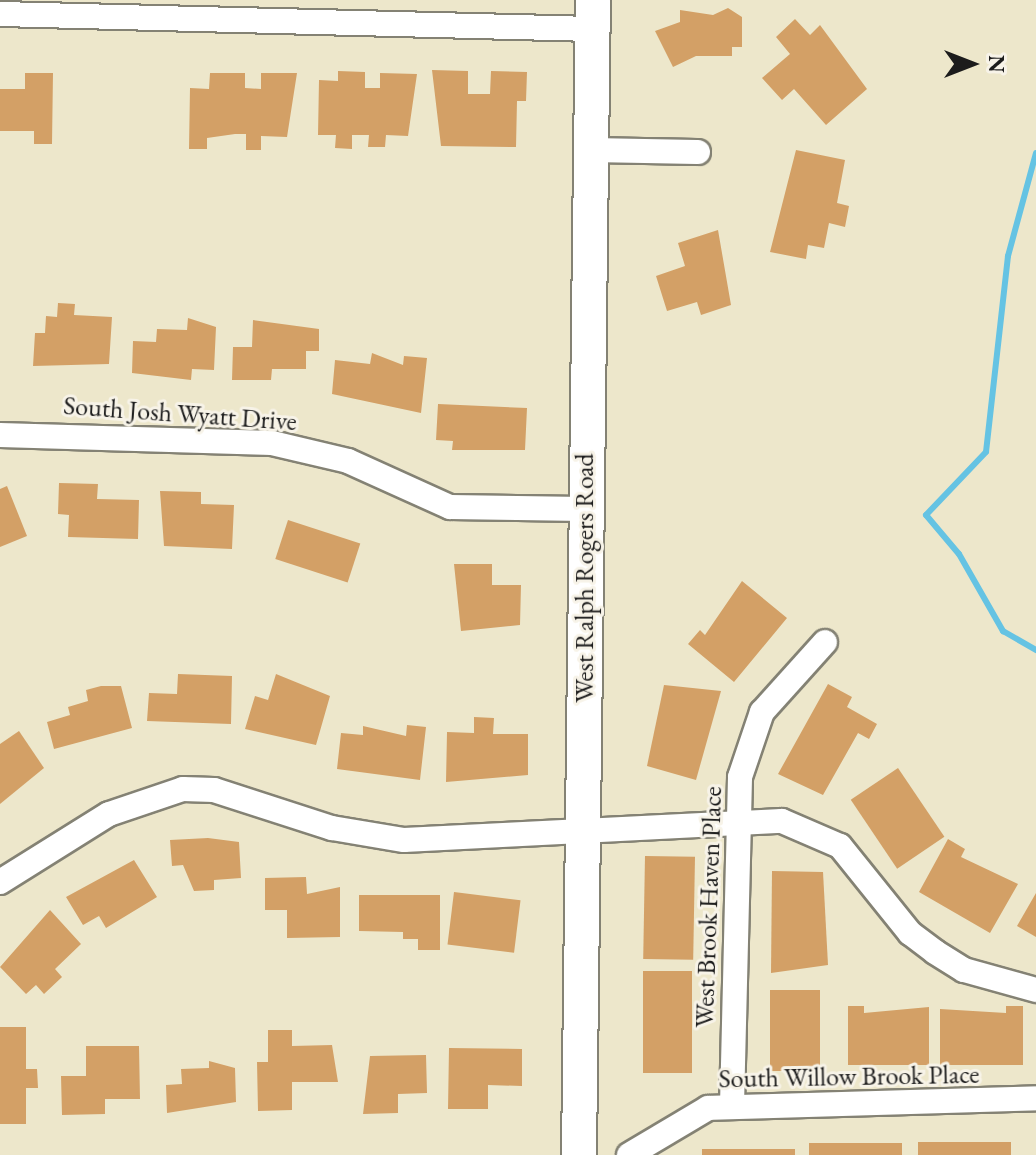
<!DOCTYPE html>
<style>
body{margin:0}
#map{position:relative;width:1036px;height:1155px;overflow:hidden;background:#ede7cb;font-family:"EB Garamond",serif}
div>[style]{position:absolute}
.stream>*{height:6px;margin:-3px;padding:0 3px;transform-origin:3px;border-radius:3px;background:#65c3e3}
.building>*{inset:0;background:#d3a066;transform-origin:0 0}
.roads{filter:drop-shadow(2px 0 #848274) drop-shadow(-2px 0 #848274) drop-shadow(0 2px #848274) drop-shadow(0 -2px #848274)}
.street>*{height:24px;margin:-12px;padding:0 12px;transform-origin:12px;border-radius:12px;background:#fff}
.secondary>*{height:34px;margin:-17px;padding:0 17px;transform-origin:17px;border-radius:17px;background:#fff}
span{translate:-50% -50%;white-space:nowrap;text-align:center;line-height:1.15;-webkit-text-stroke:6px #f7f3e8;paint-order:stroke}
.street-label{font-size:26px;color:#1c1c1c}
.north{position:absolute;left:932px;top:24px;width:80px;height:80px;-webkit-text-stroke:6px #f7f3e8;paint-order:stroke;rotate:90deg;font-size:22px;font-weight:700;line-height:32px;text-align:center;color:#1c1c1c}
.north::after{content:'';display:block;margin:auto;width:28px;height:36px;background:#1c1c1c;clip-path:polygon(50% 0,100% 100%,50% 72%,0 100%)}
</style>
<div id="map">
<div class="stream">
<div style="left:1036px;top:153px;width:107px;rotate:105.2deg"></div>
<div style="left:1008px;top:256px;width:197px;rotate:96.4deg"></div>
<div style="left:986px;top:452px;width:87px;rotate:133.6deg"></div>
<div style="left:926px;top:515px;width:51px;rotate:49.8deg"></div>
<div style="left:959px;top:554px;width:89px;rotate:60.3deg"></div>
<div style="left:1003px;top:631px;width:38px;rotate:30deg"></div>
</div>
<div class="building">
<div style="clip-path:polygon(728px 8px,742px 17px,742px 47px,732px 47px,732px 56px,696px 56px,673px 67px,655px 31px,680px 22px,680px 10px,713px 15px)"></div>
<div style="clip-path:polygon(795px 19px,810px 35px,820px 25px,867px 89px,826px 125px,794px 89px,782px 100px,762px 78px,790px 54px,776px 37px)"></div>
<div style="clip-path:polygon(432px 70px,468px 71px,468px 94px,490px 94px,491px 71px,527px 72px,526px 101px,517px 101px,516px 147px,441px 146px)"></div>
<div style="clip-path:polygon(338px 71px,365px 72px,365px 88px,380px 88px,380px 73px,417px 74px,408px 136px,386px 135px,385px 147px,368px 147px,369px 135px,352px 135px,352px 149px,335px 148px,336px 135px,318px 135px,319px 80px,338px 81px)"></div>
<div style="clip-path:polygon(25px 73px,53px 73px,52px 144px,34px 144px,34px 131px,0 131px,0 89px,25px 89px)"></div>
<div style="clip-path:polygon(210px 73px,245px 73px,245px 88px,261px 89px,261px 73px,297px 73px,287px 137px,261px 136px,261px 150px,246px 150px,246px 134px,235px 134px,207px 138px,207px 149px,189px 149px,190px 88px,209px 89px)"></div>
<div style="clip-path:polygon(796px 150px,845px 160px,837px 203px,849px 206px,845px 227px,829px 223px,824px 248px,808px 245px,806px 259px,770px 252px)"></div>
<div style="clip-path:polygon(718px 230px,731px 305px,701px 315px,697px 302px,667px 311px,656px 276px,685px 266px,678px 243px)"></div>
<div style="clip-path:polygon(58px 303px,75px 304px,74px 315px,112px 317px,109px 364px,33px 366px,35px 333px,45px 333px,46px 316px,57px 317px)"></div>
<div style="clip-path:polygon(188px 318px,216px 327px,214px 370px,192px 369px,191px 380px,132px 373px,133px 341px,156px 342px,157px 329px,187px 330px)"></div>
<div style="clip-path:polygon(253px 320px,319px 329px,319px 351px,306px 351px,306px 369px,272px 369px,271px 380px,232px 380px,233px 347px,252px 347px)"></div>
<div style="clip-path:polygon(372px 353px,403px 365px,404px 356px,427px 358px,421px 413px,332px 394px,335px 360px,370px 364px)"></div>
<div style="clip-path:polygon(438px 404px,527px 408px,525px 450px,452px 450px,453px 441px,436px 440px)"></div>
<div style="clip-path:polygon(59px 483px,98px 484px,97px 499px,139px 500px,138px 539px,68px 537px,69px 515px,58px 514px)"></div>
<div style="clip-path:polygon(7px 486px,27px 536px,0 547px,0 489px)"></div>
<div style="clip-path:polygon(160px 491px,201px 492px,201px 504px,234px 505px,232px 549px,164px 546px)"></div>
<div style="left:288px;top:520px;width:76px;height:41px;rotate:18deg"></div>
<div style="clip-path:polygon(454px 564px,492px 564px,492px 585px,521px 585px,520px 625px,461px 631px)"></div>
<div style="clip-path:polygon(742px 581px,787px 618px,734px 682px,688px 644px,700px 630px,705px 635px)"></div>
<div style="clip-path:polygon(178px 674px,232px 676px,231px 724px,147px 721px,149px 693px,177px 694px)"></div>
<div style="clip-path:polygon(276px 674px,330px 696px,316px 745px,245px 729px,255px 696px,268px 700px)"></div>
<div style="clip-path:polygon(828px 684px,852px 697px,847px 707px,877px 724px,869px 739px,858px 733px,823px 795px,778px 774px)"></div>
<div style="clip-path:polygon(664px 685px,721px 691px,696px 780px,647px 766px)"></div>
<div style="clip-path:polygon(101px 686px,121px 686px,132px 728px,54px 749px,47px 722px,70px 715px,68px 707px,88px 701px,86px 690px)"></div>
<div style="clip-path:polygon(474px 717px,494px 718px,493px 734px,528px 734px,528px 775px,446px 782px,447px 732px,474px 733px)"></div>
<div style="clip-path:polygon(407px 725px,426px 727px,420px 780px,337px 769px,341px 733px,363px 735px,363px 726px,406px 736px)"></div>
<div style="clip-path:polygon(19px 731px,44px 768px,0 804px,0 744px)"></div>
<div style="left:898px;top:768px;width:83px;height:57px;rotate:56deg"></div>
<div style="clip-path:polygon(208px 838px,239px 842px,241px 878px,214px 880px,214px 890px,194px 891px,183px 865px,172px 866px,170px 840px)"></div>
<div style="clip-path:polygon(948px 839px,965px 849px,961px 857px,1018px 884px,990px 933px,919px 892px)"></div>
<div style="left:645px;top:856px;width:50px;height:103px;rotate:1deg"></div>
<div style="clip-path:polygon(134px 860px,157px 897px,106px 928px,99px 916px,83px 925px,66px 897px)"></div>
<div style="clip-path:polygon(772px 871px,823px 872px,828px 965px,771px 973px)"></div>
<div style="clip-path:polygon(306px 877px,307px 894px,340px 887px,340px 937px,287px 938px,287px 910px,265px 910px,265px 878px)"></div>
<div style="left:454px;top:892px;width:67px;height:53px;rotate:7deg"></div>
<div style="clip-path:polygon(1036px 893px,1036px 937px,1017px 926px)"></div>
<div style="clip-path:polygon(359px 895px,440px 895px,440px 950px,418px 950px,418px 939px,403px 939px,403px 932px,359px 931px)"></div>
<div style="clip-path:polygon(50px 910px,81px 944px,55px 969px,62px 977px,44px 994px,36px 985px,26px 994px,0 967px)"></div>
<div style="left:643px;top:971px;width:49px;height:102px"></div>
<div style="left:770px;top:990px;width:50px;height:81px"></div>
<div style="clip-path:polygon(848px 1006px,864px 1006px,864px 1013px,929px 1007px,929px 1065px,848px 1065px)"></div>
<div style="clip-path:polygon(1006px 1006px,1023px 1006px,1023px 1065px,940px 1065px,940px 1009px,1006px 1013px)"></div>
<div style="clip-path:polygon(0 1027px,26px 1027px,26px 1069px,37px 1069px,38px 1088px,26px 1088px,26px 1124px,0 1124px)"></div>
<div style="clip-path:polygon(268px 1030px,292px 1030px,292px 1046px,332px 1045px,338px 1082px,292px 1082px,292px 1110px,258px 1111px,257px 1062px,268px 1062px)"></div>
<div style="clip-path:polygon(86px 1046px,139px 1046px,140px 1099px,105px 1099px,105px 1114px,62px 1115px,61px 1076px,86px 1076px)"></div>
<div style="clip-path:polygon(449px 1048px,522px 1049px,522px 1086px,488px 1085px,488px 1109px,448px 1109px)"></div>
<div style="clip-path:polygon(426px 1055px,427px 1093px,398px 1094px,398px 1113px,363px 1114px,370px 1056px)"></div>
<div style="clip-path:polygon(209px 1061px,235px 1068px,236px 1102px,167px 1113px,166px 1085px,182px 1084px,181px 1069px,209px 1068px)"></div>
<div style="left:1011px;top:1142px;width:13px;height:93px;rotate:90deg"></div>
<div style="left:809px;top:1143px;width:93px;height:12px"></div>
<div style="left:702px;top:1149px;width:93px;height:6px"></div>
</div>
<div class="roads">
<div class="street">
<div style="left:0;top:14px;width:592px;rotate:1.45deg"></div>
<div style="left:591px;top:150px;width:107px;rotate:1.1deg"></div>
<div style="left:0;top:435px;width:272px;rotate:1.7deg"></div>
<div style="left:272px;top:443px;width:78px;rotate:13.3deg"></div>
<div style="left:348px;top:461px;width:112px;rotate:24.3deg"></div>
<div style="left:450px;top:507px;width:134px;rotate:0.9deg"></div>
<div style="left:0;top:882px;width:128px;rotate:-32deg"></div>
<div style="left:109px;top:814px;width:78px;rotate:-18.7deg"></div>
<div style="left:183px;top:789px;width:31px;rotate:2deg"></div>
<div style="left:214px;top:790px;width:124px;rotate:17.9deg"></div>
<div style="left:332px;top:828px;width:73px;rotate:9.5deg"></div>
<div style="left:404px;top:840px;width:378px;rotate:-2.9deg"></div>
<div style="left:782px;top:821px;width:63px;rotate:23.3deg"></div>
<div style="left:840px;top:846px;width:112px;rotate:51.2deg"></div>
<div style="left:910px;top:933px;width:31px;rotate:37deg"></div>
<div style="left:935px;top:952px;width:34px;rotate:32deg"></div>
<div style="left:964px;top:970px;width:75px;rotate:15.5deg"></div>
<div style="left:732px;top:1105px;width:328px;rotate:-88.6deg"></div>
<div style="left:740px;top:777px;width:69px;rotate:-71.3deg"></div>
<div style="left:762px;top:712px;width:94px;rotate:-48deg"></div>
<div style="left:629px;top:1155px;width:92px;rotate:-30.7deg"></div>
<div style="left:708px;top:1108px;width:328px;rotate:-1.7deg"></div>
</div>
<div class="secondary">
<div style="left:579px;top:1155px;width:1155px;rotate:-89.31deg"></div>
</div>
</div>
<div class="street-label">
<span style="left:180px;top:414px;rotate:4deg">South Josh Wyatt Drive</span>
<span style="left:585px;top:578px;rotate:-90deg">West Ralph Rogers Road</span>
<span style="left:709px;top:907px;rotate:-88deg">West Brook Haven Place</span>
<span style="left:849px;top:1077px;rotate:-1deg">South Willow Brook Place</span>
</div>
<div class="north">N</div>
</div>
